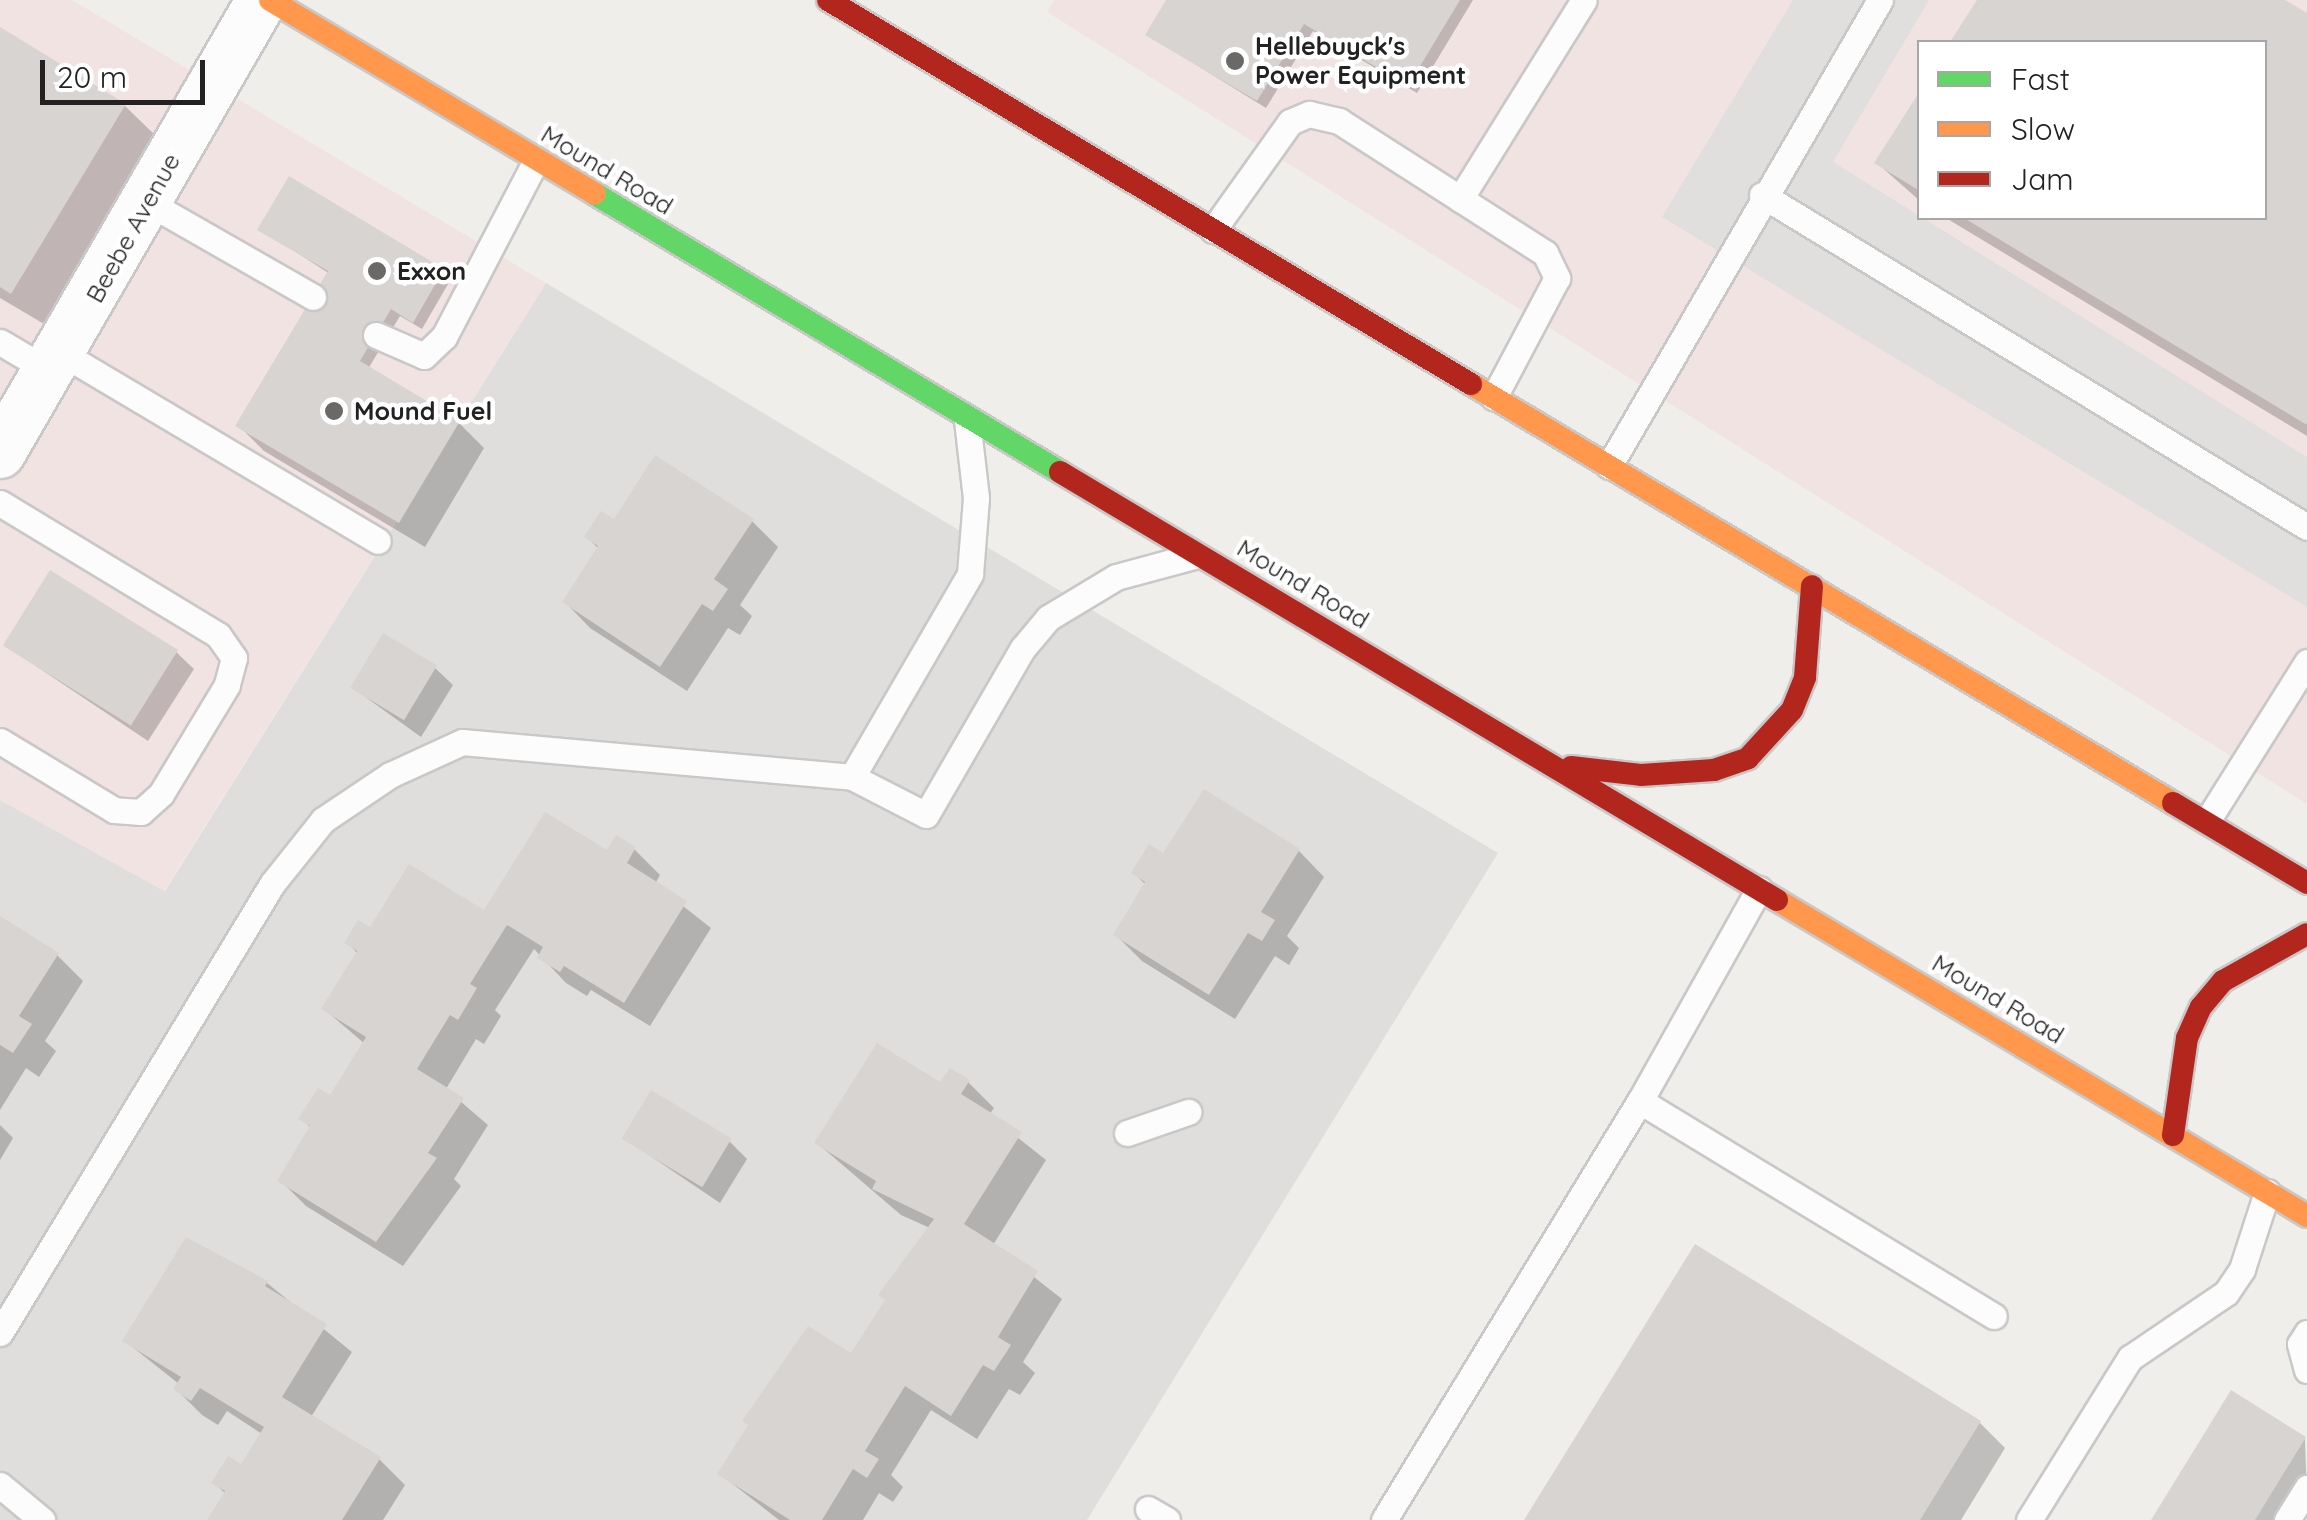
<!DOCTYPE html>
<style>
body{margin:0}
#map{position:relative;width:2307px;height:1520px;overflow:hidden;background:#f0eeeb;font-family:Quicksand,sans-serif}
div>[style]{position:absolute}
.residential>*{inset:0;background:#dfdedc}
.commercial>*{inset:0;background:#f1e3e1}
.parking>*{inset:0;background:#e0dfde}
.shadow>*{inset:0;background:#0003}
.building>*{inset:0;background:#d7d4d2;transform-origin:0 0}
.roads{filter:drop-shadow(2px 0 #c9c8c7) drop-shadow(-2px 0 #c9c8c7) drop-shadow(0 2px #c9c8c7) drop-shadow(0 -2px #c9c8c7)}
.lane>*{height:25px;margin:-12.5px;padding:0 12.5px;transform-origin:12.5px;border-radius:12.5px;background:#fdfcfc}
.street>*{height:50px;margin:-25px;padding:0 25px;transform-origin:25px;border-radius:25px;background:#fdfcfc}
.fast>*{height:22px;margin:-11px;padding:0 11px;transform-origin:11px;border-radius:11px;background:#63d668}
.slow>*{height:22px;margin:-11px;padding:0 11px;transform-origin:11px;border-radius:11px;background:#ff974d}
.jam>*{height:22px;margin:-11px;padding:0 11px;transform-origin:11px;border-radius:11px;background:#b3261e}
.dots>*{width:28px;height:28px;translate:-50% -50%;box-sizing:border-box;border:5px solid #fff;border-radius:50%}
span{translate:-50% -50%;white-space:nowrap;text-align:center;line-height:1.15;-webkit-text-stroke:9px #fff;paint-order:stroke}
.poi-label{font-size:25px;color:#222;font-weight:700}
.left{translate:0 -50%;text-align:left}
.street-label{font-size:25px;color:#222}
.legend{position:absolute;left:1917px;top:40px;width:350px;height:180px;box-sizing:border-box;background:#fff;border:2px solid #a7a7a7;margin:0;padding:12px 18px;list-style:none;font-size:30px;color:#222}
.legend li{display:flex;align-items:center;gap:20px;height:50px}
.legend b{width:50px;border:2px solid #a7a7a7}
.scale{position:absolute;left:40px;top:60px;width:165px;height:45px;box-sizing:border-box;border:5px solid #222;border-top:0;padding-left:12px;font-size:30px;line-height:35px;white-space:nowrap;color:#222;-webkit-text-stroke:8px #fff;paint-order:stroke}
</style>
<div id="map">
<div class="residential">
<div style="clip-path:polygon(546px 283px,1498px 853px,1087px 1520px,0 1520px,0 800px,165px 891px)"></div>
</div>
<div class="commercial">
<div style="clip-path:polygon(0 0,72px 0,546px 283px,164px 891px,0 800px)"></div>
<div style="clip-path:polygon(evenodd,1054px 0,2307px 0,2307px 804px,1047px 12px,1054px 0,1920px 42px,2264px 42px,2264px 218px,1920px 218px,1920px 42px)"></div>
</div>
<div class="parking">
<div style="clip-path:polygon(1793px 0,1929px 0,1833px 162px,2307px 457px,2307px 607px,1662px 217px)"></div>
</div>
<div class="shadow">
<div style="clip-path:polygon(1169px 0,1473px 0,1417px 93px,1313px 31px,1266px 108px,1148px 35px)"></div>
<div style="clip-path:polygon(1980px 0,2280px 0,2307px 16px,2307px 436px,1946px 218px,2264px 218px,2264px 42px,1953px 42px)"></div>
<div style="clip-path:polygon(0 30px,125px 106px,158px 138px,44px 324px,0 298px)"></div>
<div style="clip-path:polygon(1920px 96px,1920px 201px,1877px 163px)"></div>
<div style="clip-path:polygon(290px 180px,451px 279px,422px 329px,400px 316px,368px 369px,459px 423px,484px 448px,425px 547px,264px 451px,238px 425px,330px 274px,260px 229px)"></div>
<div style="clip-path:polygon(752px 521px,778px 547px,740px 605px,752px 616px,740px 635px,728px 628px,687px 691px,590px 628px,565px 602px,599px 549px,587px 537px,614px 522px)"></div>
<div style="clip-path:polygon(6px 646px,176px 652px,194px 669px,148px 741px)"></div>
<div style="clip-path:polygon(435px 668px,453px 685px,421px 737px,353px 688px)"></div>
<div style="clip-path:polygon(634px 849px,660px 875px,655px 884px,711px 928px,650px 1026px,591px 990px,587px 996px,566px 983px,534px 949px,495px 1010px,501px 1016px,484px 1044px,476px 1039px,446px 1089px,488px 1125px,454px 1179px,461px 1186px,403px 1266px,306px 1206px,280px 1180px,312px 1129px,301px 1118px,330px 1098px,365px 1044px,324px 1009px,358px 954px,347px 942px,371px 930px,485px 914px,608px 854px)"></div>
<div style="clip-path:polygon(1299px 851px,1324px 877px,1287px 936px,1299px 948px,1289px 965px,1275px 956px,1235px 1019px,1142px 961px,1116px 935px,1146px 885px,1134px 873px,1164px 857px)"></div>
<div style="clip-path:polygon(0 919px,57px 955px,83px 981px,45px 1041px,56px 1051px,39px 1077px,26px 1068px,0 1110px)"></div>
<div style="clip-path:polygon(968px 1082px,994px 1108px,989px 1115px,1046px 1160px,993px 1245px,1062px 1299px,1023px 1362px,1035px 1373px,1020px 1395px,1009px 1389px,977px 1439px,931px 1410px,891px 1475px,903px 1487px,893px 1502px,879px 1493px,863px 1520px,779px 1520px,720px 1474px,852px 1357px,930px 1228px,901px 1215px,817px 1143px,941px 1085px)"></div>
<div style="clip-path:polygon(0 1125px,13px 1138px,0 1160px)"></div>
<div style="clip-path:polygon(624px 1138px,729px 1141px,747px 1159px,720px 1203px)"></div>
<div style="clip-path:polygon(187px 1240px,267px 1283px,352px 1352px,311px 1417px,379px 1459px,405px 1485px,383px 1520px,210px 1520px,226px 1494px,214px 1483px,242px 1467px,262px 1434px,227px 1411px,218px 1425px,202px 1415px,176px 1389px,179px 1384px,125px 1341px)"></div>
<div style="clip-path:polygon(1980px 1423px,2005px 1448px,1961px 1520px,1528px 1520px)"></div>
<div style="clip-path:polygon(2305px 1439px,2307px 1502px,2296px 1520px,2154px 1520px)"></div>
</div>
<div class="building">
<div style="clip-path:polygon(1166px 0,1460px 0,1408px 86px,1304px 24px,1257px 101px,1145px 35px)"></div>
<div style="clip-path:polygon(1977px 0,2285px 0,2307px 13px,2307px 425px,1964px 218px,2264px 218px,2264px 42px,1950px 42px)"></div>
<div style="clip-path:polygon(0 27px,126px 104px,11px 294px,0 287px)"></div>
<div style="clip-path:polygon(1920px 91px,1920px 191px,1874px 163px)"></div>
<div style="clip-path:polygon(289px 176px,444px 269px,413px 323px,391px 309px,360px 361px,460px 421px,399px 523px,235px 426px,328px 271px,257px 230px)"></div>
<div style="clip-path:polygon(655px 455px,754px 519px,714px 579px,728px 589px,713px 611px,702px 604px,660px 667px,562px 602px,598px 546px,584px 537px,601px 511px,614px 519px)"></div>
<div style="left:50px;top:570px;width:151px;height:89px;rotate:32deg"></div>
<div style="left:383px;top:633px;width:63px;height:64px;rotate:31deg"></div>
<div style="clip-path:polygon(1204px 789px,1300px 849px,1261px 912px,1275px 920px,1262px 941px,1248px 933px,1209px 995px,1113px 935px,1145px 882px,1131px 873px,1149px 844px,1163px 853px)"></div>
<div style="clip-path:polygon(545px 812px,607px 850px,616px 835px,636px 847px,627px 863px,687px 901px,624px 1003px,564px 966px,560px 972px,537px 958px,543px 947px,507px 925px,470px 984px,477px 988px,458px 1020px,450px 1015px,417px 1069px,464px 1098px,428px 1153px,437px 1158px,376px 1242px,277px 1181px,310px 1126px,298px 1119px,318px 1088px,330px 1095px,366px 1037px,321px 1009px,357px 951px,344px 943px,358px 920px,370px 927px,409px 864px,484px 910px)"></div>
<div style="clip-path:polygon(0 916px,59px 953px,19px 1016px,32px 1024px,13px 1053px,0 1045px)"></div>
<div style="clip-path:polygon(877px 1043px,940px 1082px,950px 1068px,970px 1080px,961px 1094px,1022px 1132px,964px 1224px,1038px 1271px,998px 1337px,1011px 1345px,994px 1371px,983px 1365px,951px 1416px,905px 1386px,865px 1451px,879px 1459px,867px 1478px,853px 1469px,822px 1520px,790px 1520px,717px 1474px,748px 1425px,742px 1421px,808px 1326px,851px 1353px,885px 1300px,878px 1295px,934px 1219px,872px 1189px,876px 1181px,814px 1143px)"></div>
<div style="left:651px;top:1090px;width:94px;height:57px;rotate:31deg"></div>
<div style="clip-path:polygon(186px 1237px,268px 1281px,265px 1286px,327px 1324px,282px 1397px,381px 1457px,342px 1520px,207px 1520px,225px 1491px,211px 1483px,228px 1456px,241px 1464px,264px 1427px,200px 1388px,191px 1401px,173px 1389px,181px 1377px,122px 1341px)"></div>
<div style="clip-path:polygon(1695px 1244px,1981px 1421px,1920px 1520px,1524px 1520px)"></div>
<div style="clip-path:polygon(2231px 1390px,2306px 1437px,2255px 1520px,2151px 1520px)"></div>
</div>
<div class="roads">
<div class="lane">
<div style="left:1762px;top:195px;width:638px;rotate:31.35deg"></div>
<div style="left:1460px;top:199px;width:234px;rotate:-58.1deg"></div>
<div style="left:149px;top:203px;width:189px;rotate:29.8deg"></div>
<div style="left:1213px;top:230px;width:133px;rotate:-54.5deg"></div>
<div style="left:1290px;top:122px;width:21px;rotate:-23deg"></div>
<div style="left:1309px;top:114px;width:31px;rotate:13deg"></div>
<div style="left:1339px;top:121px;width:245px;rotate:32.7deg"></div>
<div style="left:1545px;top:253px;width:28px;rotate:64deg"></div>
<div style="left:1557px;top:278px;width:135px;rotate:117.9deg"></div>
<div style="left:376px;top:335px;width:52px;rotate:23.6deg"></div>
<div style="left:424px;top:356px;width:28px;rotate:-44deg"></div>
<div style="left:444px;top:337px;width:199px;rotate:-62.5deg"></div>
<div style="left:0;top:342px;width:59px;rotate:30.5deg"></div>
<div style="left:63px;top:354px;width:366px;rotate:30.7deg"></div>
<div style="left:1609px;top:466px;width:539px;rotate:-59.82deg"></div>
<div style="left:0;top:503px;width:255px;rotate:31.2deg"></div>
<div style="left:218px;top:635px;width:28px;rotate:55deg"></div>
<div style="left:234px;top:658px;width:28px;rotate:105deg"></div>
<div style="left:227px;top:685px;width:127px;rotate:121.2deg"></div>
<div style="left:161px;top:794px;width:27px;rotate:138deg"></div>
<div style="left:141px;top:812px;width:27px;rotate:-176deg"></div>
<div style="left:114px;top:810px;width:133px;rotate:-148.8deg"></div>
<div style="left:852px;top:777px;width:235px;rotate:-59.8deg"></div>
<div style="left:970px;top:574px;width:76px;rotate:-85.5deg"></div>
<div style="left:976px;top:498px;width:79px;rotate:-96.6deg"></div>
<div style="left:2207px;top:821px;width:188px;rotate:-57.8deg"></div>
<div style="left:1640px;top:1101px;width:414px;rotate:31.3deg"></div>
<div style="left:1127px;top:1133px;width:65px;rotate:-19deg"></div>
<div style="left:0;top:1333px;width:525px;rotate:-58.79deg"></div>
<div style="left:272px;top:884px;width:82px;rotate:-51.4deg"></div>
<div style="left:323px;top:820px;width:81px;rotate:-33.9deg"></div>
<div style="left:390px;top:775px;width:79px;rotate:-24.6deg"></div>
<div style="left:462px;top:742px;width:392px;rotate:5.1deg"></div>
<div style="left:852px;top:777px;width:83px;rotate:27.2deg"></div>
<div style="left:926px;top:815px;width:193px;rotate:-59.9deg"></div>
<div style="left:1023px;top:648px;width:39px;rotate:-50deg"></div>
<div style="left:1048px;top:618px;width:79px;rotate:-31.1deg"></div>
<div style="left:1116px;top:577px;width:81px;rotate:-15.1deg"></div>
<div style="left:2307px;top:1333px;width:13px;rotate:122deg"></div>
<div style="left:2300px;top:1344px;width:27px;rotate:75deg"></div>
<div style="left:0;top:1485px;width:55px;rotate:39.8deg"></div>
<div style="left:1148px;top:1509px;width:22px;rotate:30deg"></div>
<div style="left:1384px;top:1520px;width:491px;rotate:-58.6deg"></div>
<div style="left:1640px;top:1101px;width:243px;rotate:-60.7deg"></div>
<div style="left:2029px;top:1520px;width:191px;rotate:-58.1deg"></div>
<div style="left:2130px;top:1358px;width:116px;rotate:-34.1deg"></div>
<div style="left:2226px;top:1293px;width:29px;rotate:-56deg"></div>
<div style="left:2242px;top:1269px;width:81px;rotate:-72deg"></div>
<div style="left:2287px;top:1520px;width:38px;rotate:-58deg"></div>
</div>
<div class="street">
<div style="left:0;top:453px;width:523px;rotate:-59.96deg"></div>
</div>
<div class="fast">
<div style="left:595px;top:194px;width:542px;rotate:30.87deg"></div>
</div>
<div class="slow">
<div style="left:270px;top:0;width:378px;rotate:30.8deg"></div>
<div style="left:1471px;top:384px;width:818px;rotate:30.83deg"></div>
<div style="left:1777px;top:900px;width:617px;rotate:30.8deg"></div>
</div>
<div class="jam">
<div style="left:828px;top:0;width:749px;rotate:30.85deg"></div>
<div style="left:1060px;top:472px;width:835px;rotate:30.83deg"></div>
<div style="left:1571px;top:767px;width:70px;rotate:6.5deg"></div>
<div style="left:1641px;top:775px;width:73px;rotate:-3.9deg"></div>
<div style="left:1714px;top:770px;width:36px;rotate:-19deg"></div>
<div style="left:1748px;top:758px;width:65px;rotate:-47.5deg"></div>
<div style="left:1792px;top:710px;width:35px;rotate:-68deg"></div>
<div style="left:1805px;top:677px;width:91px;rotate:-85.6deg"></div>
<div style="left:2173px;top:803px;width:156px;rotate:30.8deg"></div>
<div style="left:2173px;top:1135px;width:98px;rotate:-81.8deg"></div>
<div style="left:2187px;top:1038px;width:34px;rotate:-66deg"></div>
<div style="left:2201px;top:1007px;width:34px;rotate:-50deg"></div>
<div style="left:2223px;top:981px;width:96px;rotate:-29.2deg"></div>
</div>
</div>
<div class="dots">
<div style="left:1235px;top:61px;background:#6a6968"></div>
<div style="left:377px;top:271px;background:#6a6968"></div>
<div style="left:334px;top:411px;background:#6a6968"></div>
</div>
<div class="poi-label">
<span class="left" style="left:1255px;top:61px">Hellebuyck's<br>Power Equipment</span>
<span class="left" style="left:397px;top:271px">Exxon</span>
<span class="left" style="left:354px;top:411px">Mound Fuel</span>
</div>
<div class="street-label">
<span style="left:607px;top:170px;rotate:31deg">Mound Road</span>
<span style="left:133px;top:228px;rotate:-61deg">Beebe Avenue</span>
<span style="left:1303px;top:584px;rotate:31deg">Mound Road</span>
<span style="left:1998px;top:999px;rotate:31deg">Mound Road</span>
</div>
<ul class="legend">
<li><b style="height:12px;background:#63d668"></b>Fast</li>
<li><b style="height:12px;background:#ff974d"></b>Slow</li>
<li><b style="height:12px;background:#b3261e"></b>Jam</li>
</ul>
<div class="scale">20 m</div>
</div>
